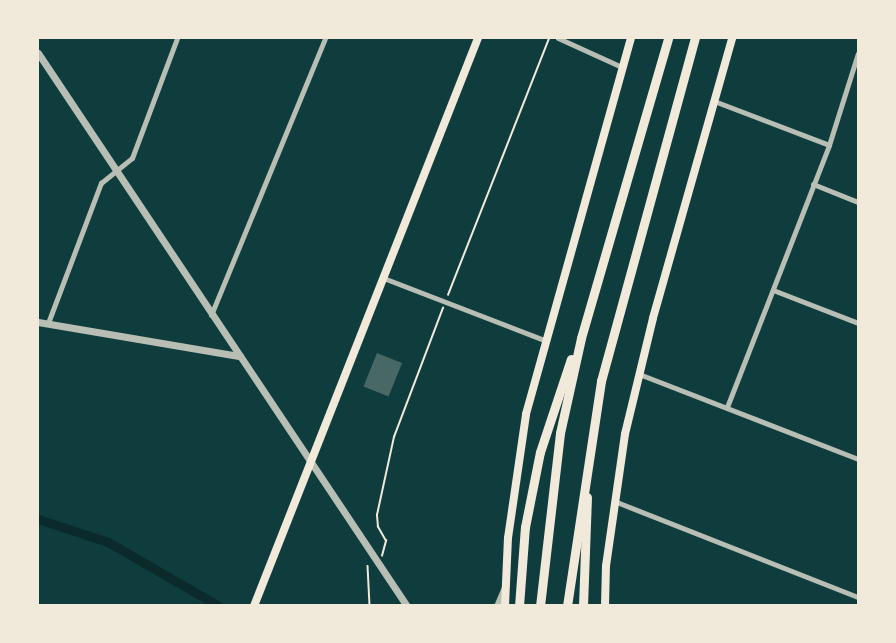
<!DOCTYPE html>
<style>
body{margin:0}
#map{position:relative;width:896px;height:643px;overflow:hidden;background:#0f3d3e;font-family:"Open Sans",sans-serif}
div>[style]{position:absolute}
.canal>*{height:9px;margin:-4.5px;padding:0 4.5px;transform-origin:4.5px;border-radius:4.5px;background:#0a2a2b}
.building>*{inset:0;background:#486865;transform-origin:0 0}
.path>*{height:1.5px;margin:-0.75px;padding:0 0.75px;transform-origin:0.75px;border-radius:0.75px;background:#f1e9da}
.minor>*{height:5px;margin:-2.5px;padding:0 2.5px;transform-origin:2.5px;border-radius:2.5px;background:#b8beb3}
.tertiary>*{height:7px;margin:-3.5px;padding:0 3.5px;transform-origin:3.5px;border-radius:3.5px;background:#b8beb3}
.secondary>*{height:8px;margin:-4px;padding:0 4px;transform-origin:4px;border-radius:4px;background:#f1e9da}
.primary>*{height:8px;margin:-4px;padding:0 4px;transform-origin:4px;border-radius:4px;background:#f1e9da}
.motorway>*{height:9px;margin:-4.5px;padding:0 4.5px;transform-origin:4.5px;border-radius:4.5px;background:#f1e9da}
span{translate:-50% -50%;white-space:nowrap;text-align:center;line-height:1.15;-webkit-text-stroke:6px #f1e9da;paint-order:stroke}
.frame{position:absolute;inset:0;border:39px solid #f1e9da;pointer-events:none}
</style>
<div id="map">
<div class="canal">
<div style="left:38px;top:519px;width:74px;rotate:18.2deg"></div>
<div style="left:108px;top:542px;width:128px;rotate:30deg"></div>
</div>
<div class="building">
<div style="left:377px;top:353px;width:27px;height:36px;rotate:22deg"></div>
</div>
<div class="path">
<div style="left:448px;top:295px;width:276px;rotate:-68.5deg"></div>
<div style="left:382px;top:556px;width:16px;rotate:-75deg"></div>
<div style="left:386px;top:541px;width:16px;rotate:-120deg"></div>
<div style="left:378px;top:527px;width:12px;rotate:-95deg"></div>
<div style="left:377px;top:515px;width:80px;rotate:-77.7deg"></div>
<div style="left:394px;top:437px;width:138px;rotate:-69.2deg"></div>
<div style="left:368px;top:566px;width:40px;rotate:87.1deg"></div>
</div>
<div class="minor">
<div style="left:558px;top:38px;width:70px;rotate:24.4deg"></div>
<div style="left:714px;top:101px;width:123px;rotate:20.9deg"></div>
<div style="left:813px;top:184px;width:48px;rotate:21.8deg"></div>
<div style="left:386px;top:279px;width:169px;rotate:21.1deg"></div>
<div style="left:773px;top:290px;width:91px;rotate:21.2deg"></div>
<div style="left:211px;top:315px;width:300px;rotate:-67.6deg"></div>
<div style="left:48px;top:323px;width:150px;rotate:-69.3deg"></div>
<div style="left:101px;top:183px;width:40px;rotate:-39deg"></div>
<div style="left:132px;top:158px;width:128px;rotate:-69.4deg"></div>
<div style="left:639px;top:374px;width:235px;rotate:21.2deg"></div>
<div style="left:727px;top:407px;width:281px;rotate:-68.7deg"></div>
<div style="left:829px;top:145px;width:96px;rotate:-72.5deg"></div>
<div style="left:614px;top:501px;width:262px;rotate:21.5deg"></div>
</div>
<div class="tertiary">
<div style="left:38px;top:53px;width:665px;rotate:56.29deg"></div>
<div style="left:38px;top:322px;width:205px;rotate:9.6deg"></div>
<div style="left:497px;top:606px;width:21px;rotate:-67deg"></div>
</div>
<div class="secondary">
<div style="left:505px;top:606px;width:68px;rotate:-87.5deg"></div>
<div style="left:508px;top:538px;width:125px;rotate:-81.7deg"></div>
<div style="left:526px;top:414px;width:390px;rotate:-74.4deg"></div>
<div style="left:605px;top:606px;width:40px;rotate:-88.6deg"></div>
<div style="left:606px;top:566px;width:133px;rotate:-81.8deg"></div>
<div style="left:625px;top:434px;width:119px;rotate:-76.4deg"></div>
<div style="left:653px;top:318px;width:291px;rotate:-74.2deg"></div>
</div>
<div class="primary">
<div style="left:254px;top:606px;width:611px;rotate:-68.48deg"></div>
</div>
<div class="motorway">
<div style="left:519px;top:606px;width:79px;rotate:-85.7deg"></div>
<div style="left:525px;top:527px;width:76px;rotate:-78.7deg"></div>
<div style="left:540px;top:452px;width:98px;rotate:-71.6deg"></div>
<div style="left:540px;top:606px;width:174px;rotate:-83.4deg"></div>
<div style="left:560px;top:433px;width:97px;rotate:-77.5deg"></div>
<div style="left:581px;top:338px;width:312px;rotate:-73.8deg"></div>
<div style="left:567px;top:606px;width:228px;rotate:-81.4deg"></div>
<div style="left:601px;top:381px;width:356px;rotate:-74.7deg"></div>
<div style="left:583px;top:606px;width:109px;rotate:-87.9deg"></div>
</div>
<div class="frame"></div>
</div>
